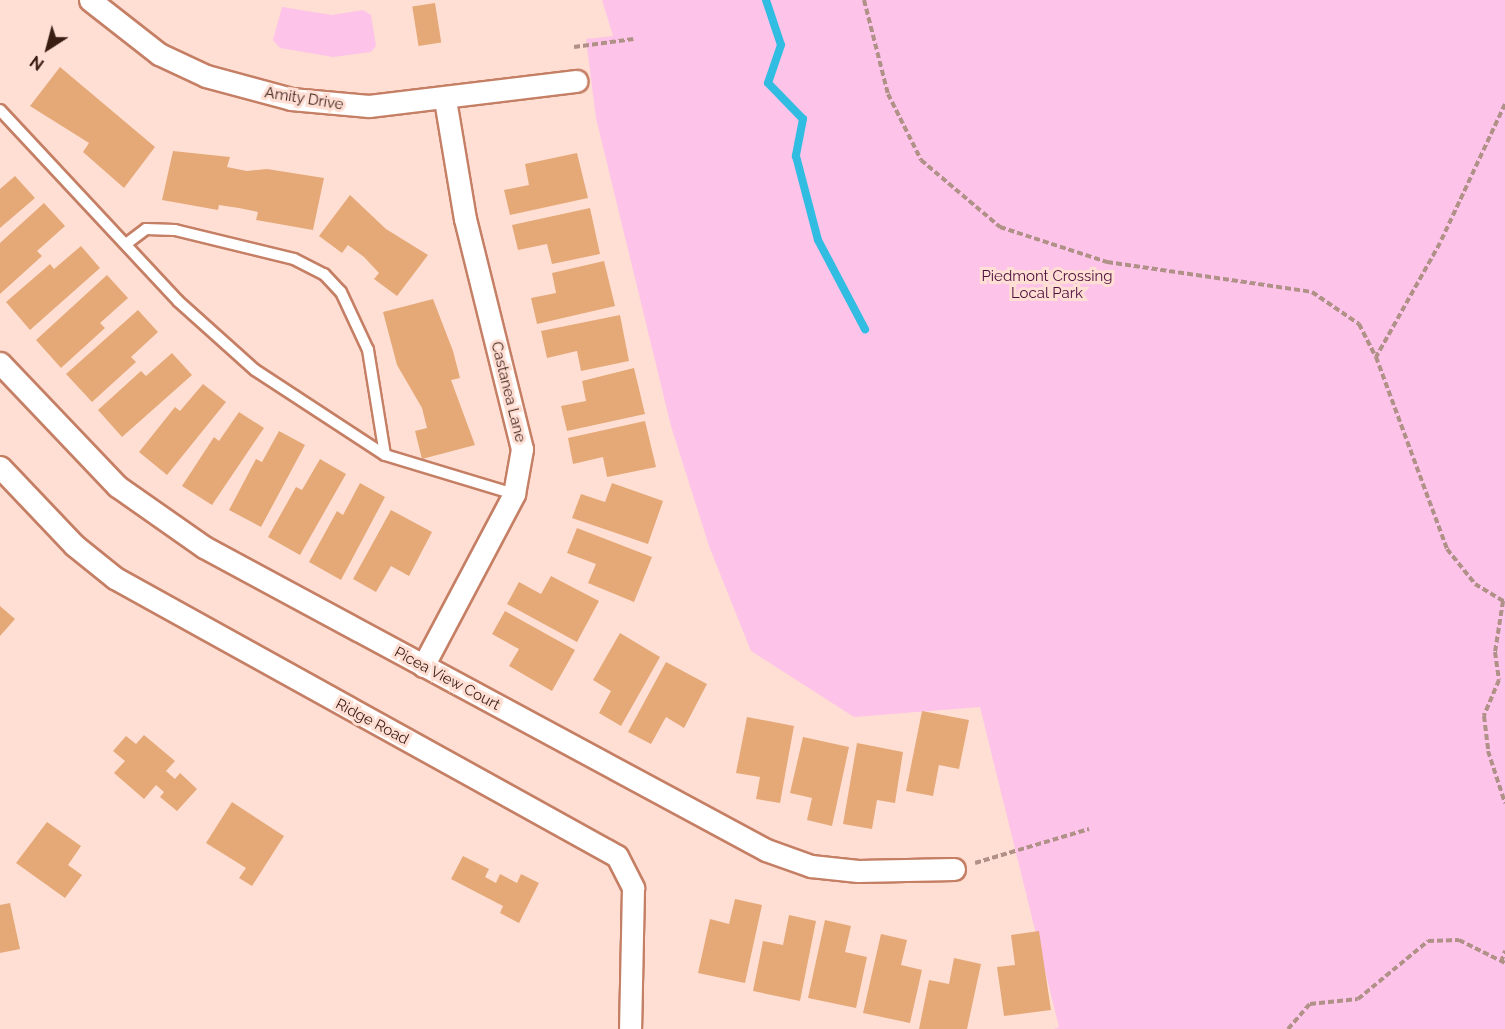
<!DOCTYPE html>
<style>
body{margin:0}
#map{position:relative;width:1505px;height:1029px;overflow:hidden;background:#ffdfd4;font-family:Raleway,sans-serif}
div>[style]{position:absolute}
.green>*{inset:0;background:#fdc3e8}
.stream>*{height:8px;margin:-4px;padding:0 4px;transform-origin:4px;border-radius:4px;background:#31bce1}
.building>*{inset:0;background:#e5a978;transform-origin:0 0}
.path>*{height:4px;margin-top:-2px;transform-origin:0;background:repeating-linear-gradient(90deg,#b09187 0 6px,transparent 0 9px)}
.roads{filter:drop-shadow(2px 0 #c57f65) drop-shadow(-2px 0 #c57f65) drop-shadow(0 2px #c57f65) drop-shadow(0 -2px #c57f65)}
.service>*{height:10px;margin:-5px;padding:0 5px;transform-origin:5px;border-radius:5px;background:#fff}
.minor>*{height:21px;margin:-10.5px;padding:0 10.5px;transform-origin:10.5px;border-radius:10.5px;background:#fff}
span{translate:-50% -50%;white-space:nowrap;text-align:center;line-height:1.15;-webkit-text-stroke:6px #ffdfd4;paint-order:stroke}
.street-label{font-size:15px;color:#391d13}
.park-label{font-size:15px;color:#500e3f}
.north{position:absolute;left:18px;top:18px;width:60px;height:60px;-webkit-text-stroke:4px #ffdfd4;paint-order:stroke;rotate:216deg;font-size:16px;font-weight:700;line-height:24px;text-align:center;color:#391d13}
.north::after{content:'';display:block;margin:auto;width:21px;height:27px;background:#391d13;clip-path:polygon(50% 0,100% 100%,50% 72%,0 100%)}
</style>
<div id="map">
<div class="green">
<div style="clip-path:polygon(602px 0,1505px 0,1505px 1029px,1054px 1029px,1059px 1027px,980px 707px,854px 717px,751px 651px,709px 546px,671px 426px,596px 118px,586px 39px,613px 36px)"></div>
<div style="clip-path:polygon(282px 7px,332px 15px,363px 10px,371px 15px,376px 46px,371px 52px,333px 57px,280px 48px,273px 40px)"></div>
</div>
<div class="stream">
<div style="left:766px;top:0;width:47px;rotate:71.6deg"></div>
<div style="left:781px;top:45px;width:40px;rotate:108.9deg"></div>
<div style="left:768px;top:83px;width:50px;rotate:45.8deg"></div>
<div style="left:803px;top:119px;width:38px;rotate:101deg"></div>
<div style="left:796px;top:156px;width:87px;rotate:75.3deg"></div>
<div style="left:818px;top:240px;width:101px;rotate:62.2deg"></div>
</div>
<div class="building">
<div style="left:435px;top:3px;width:40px;height:23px;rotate:81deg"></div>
<div style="clip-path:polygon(60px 67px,155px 147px,124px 188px,83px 152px,89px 143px,30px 106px)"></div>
<div style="clip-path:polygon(173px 151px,230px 157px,227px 167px,247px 171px,267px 169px,324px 178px,313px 230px,256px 220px,258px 212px,239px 208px,219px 205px,218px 210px,162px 200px)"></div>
<div style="clip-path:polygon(577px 153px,588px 198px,510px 215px,504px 190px,529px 185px,525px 164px)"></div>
<div style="clip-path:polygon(15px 176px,35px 198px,0 228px,0 189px)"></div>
<div style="clip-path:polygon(350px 195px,386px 229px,428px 255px,397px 296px,374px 279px,379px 273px,364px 257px,348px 245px,342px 253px,319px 236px)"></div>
<div style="clip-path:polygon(44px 203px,65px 226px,37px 251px,42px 256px,0 294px,0 243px)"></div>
<div style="clip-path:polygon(590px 208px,600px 254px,552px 264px,547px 244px,518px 250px,512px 225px)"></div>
<div style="clip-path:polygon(81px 246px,100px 268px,30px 330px,6px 302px,50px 264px,54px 269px)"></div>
<div style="clip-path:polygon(604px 261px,615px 306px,537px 324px,531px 298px,556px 293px,552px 273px)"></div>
<div style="clip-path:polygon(107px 275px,128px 298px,100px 323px,105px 328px,61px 368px,36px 340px)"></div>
<div style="clip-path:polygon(433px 299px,453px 351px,460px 378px,451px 380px,475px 445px,422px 459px,415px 431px,427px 428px,422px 408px,397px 365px,383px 312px)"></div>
<div style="clip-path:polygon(138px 310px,158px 332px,131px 357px,136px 362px,92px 402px,66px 374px)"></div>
<div style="clip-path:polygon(620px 315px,629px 361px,581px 371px,577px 351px,547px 358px,541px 331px)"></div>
<div style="clip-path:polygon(172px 353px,192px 375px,122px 437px,98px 410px,141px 371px,146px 376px)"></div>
<div style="clip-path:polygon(634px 368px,645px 414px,567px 431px,561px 406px,586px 401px,582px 381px)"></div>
<div style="clip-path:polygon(203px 384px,226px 402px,167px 475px,139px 452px,175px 407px,180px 411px)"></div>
<div style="clip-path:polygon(239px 412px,264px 428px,212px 505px,182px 486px,214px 437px,219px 441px)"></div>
<div style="clip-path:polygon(645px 421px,656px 467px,607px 477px,603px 457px,573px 464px,568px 438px)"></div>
<div style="clip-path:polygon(279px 431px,305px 445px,261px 527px,229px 510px,256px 459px,262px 462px)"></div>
<div style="clip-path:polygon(320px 459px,346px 474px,300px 555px,268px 537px,296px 487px,302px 490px)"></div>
<div style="clip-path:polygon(360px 483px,385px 497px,341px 580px,309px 562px,337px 511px,343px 515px)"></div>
<div style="clip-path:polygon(612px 483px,663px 501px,648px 544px,572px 518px,581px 494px,605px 502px)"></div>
<div style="clip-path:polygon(391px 510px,432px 532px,409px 576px,391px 566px,376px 592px,353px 579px)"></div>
<div style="clip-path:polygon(577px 528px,652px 557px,634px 602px,588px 583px,596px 564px,567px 553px)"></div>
<div style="clip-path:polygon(551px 576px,599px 601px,577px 642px,507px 604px,519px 582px,541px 594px)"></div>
<div style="clip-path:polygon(0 606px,15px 619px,0 636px)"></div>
<div style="clip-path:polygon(505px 611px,575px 650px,552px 691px,509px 666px,519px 649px,492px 634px)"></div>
<div style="clip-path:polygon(620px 633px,660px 657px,621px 726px,599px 713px,611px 691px,593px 680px)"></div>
<div style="clip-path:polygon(666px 662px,707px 684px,684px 728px,666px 717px,651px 744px,628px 732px)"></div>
<div style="clip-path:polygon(922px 711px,969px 720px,959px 769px,939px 765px,933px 796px,906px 791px)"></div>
<div style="clip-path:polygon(747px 717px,794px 726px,780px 803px,756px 799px,760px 777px,736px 773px)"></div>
<div style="clip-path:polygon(144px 735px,175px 761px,166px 771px,175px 779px,180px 773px,197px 789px,177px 811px,160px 797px,164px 792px,156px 785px,144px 799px,114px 773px,125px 761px,113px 751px,126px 736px,136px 744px)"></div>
<div style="clip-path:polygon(803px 737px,849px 747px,832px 826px,807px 820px,812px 798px,790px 793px)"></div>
<div style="clip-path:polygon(857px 743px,903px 752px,895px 803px,877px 800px,872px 829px,843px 824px)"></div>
<div style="clip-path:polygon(232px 802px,284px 836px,252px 886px,239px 878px,246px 868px,206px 843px)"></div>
<div style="clip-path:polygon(47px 822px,81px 846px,68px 865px,82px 875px,65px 898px,16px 863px)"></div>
<div style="clip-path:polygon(463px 856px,489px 869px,485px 877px,496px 883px,500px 874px,517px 883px,521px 874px,539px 883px,519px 923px,500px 913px,503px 906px,451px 879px)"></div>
<div style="clip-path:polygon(735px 899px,762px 905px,745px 983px,698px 973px,710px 919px,729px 924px)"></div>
<div style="clip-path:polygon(10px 903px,20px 949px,0 953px,0 905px)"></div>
<div style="clip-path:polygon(789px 915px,816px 921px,800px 1001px,753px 991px,763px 941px,783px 945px)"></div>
<div style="clip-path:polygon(825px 920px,851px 926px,845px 952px,867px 957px,856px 1008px,808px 998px)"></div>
<div style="clip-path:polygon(1039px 931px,1051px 1010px,1004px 1016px,997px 967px,1015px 965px,1011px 935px)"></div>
<div style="clip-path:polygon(881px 934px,907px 940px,901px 965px,922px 970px,910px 1023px,863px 1013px)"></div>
<div style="clip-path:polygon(954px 958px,981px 964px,967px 1029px,919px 1029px,929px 980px,949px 984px)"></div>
</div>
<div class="path">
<div style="left:864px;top:0;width:97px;rotate:75.7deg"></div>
<div style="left:888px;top:94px;width:74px;rotate:63.4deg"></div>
<div style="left:921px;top:160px;width:104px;rotate:40.3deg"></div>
<div style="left:1000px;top:227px;width:113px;rotate:18.1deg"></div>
<div style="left:1107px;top:262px;width:207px;rotate:8.3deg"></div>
<div style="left:1312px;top:292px;width:57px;rotate:34.2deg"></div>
<div style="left:1359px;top:324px;width:37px;rotate:63deg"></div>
<div style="left:574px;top:47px;width:60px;rotate:-7.7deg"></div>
<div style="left:1505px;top:104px;width:153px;rotate:115.1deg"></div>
<div style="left:1440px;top:243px;width:131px;rotate:119.3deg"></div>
<div style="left:1376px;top:357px;width:205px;rotate:69.7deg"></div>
<div style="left:1447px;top:549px;width:45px;rotate:51.3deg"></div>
<div style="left:1475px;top:584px;width:35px;rotate:31deg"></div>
<div style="left:1503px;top:601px;width:52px;rotate:98.9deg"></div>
<div style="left:1495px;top:652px;width:28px;rotate:82deg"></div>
<div style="left:1499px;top:680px;width:39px;rotate:113deg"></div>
<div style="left:1484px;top:716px;width:35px;rotate:83deg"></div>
<div style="left:1488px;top:751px;width:55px;rotate:71.9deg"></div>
<div style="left:975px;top:863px;width:119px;rotate:-16.6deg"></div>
<div style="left:1501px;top:962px;width:12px;rotate:-70deg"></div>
<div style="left:1288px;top:1029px;width:33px;rotate:-49deg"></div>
<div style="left:1310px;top:1004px;width:48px;rotate:-5.9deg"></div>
<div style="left:1358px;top:999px;width:91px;rotate:-39.6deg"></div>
<div style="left:1428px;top:941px;width:31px;rotate:-2deg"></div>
<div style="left:1459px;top:940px;width:51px;rotate:26.6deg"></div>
</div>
<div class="roads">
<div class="service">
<div style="left:0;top:110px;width:261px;rotate:47deg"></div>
<div style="left:178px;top:301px;width:103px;rotate:41.9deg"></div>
<div style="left:255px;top:370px;width:155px;rotate:33.2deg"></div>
<div style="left:385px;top:455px;width:135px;rotate:16.8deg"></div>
<div style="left:126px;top:244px;width:25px;rotate:-37deg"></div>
<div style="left:146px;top:229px;width:29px;rotate:2deg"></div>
<div style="left:175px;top:230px;width:122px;rotate:13.7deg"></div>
<div style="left:294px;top:259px;width:34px;rotate:27deg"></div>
<div style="left:324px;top:274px;width:25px;rotate:47deg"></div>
<div style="left:341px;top:292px;width:64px;rotate:65deg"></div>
<div style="left:368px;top:350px;width:106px;rotate:80.8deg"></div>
</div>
<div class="minor">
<div style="left:90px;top:0;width:88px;rotate:38deg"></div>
<div style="left:159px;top:54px;width:52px;rotate:25.1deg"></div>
<div style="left:206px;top:76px;width:88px;rotate:15.1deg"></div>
<div style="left:291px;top:99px;width:78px;rotate:5.1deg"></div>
<div style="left:369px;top:106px;width:209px;rotate:-6.9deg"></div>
<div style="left:0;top:363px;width:170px;rotate:46.4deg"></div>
<div style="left:117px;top:486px;width:106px;rotate:35deg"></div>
<div style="left:204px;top:547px;width:638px;rotate:28.33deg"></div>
<div style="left:766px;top:850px;width:48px;rotate:19.6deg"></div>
<div style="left:811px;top:866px;width:47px;rotate:6.1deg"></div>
<div style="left:858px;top:871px;width:96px;rotate:-1.2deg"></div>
<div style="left:0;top:467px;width:108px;rotate:46.5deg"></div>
<div style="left:74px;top:545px;width:53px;rotate:38.8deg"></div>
<div style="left:115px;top:578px;width:574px;rotate:28.98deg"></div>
<div style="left:617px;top:856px;width:36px;rotate:63deg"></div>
<div style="left:633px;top:888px;width:141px;rotate:91.2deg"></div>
<div style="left:423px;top:666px;width:195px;rotate:-62.1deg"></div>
<div style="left:514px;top:494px;width:46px;rotate:-79.9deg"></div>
<div style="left:522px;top:449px;width:237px;rotate:-103.9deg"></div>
<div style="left:465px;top:219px;width:121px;rotate:-99.5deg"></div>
</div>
</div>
<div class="street-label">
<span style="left:304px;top:99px;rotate:9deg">Amity Drive</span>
<span style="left:508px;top:392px;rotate:76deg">Castanea Lane</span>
<span style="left:447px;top:679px;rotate:28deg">Picea View Court</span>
<span style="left:372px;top:722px;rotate:28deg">Ridge Road</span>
</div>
<div class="park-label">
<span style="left:1047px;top:285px">Piedmont Crossing<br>Local Park</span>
</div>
<div class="north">N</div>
</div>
